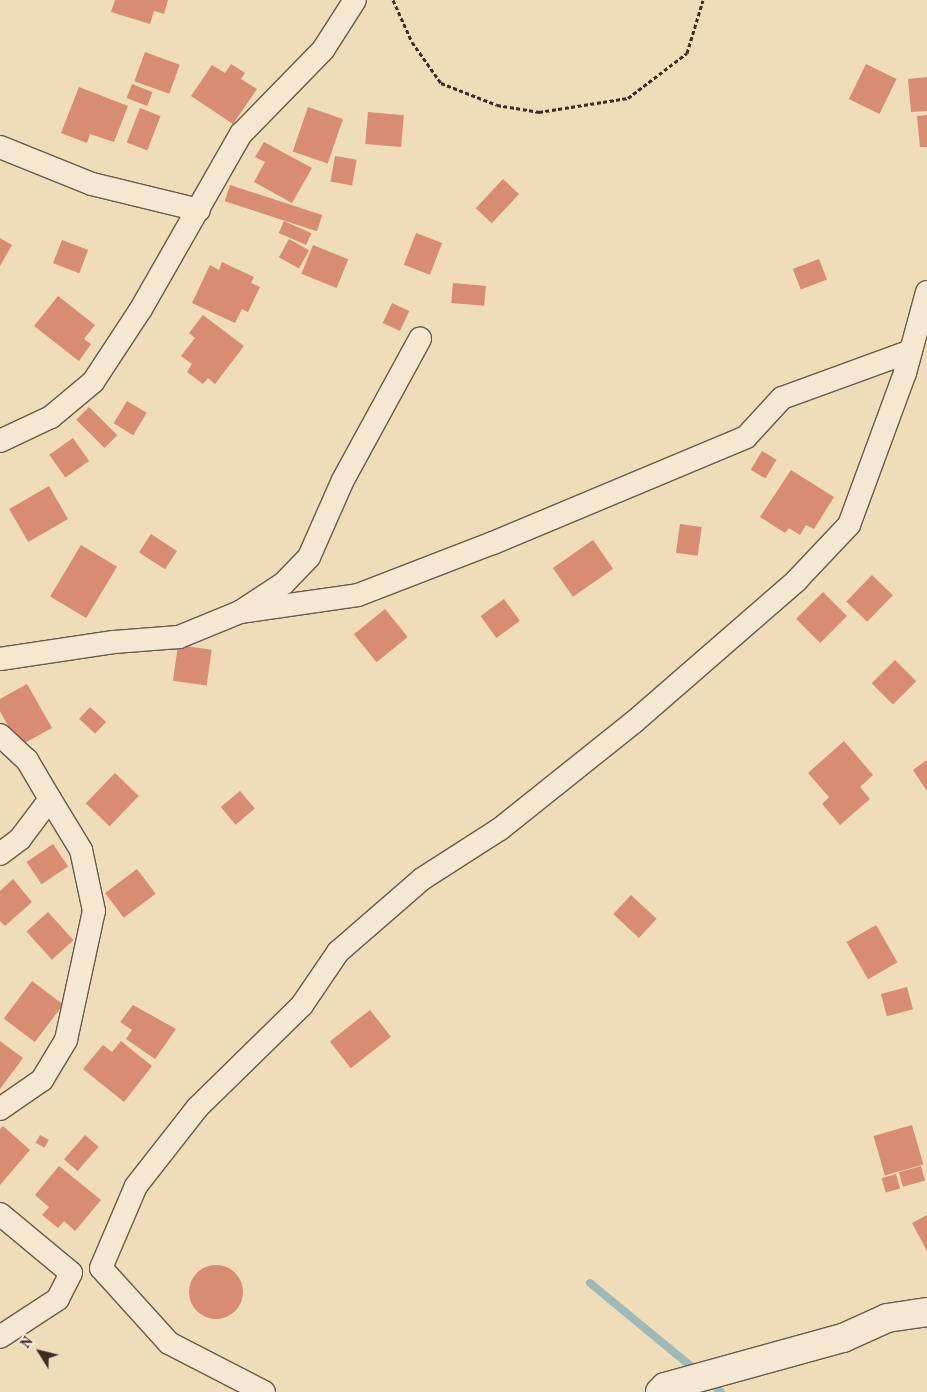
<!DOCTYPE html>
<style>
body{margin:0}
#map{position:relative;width:927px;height:1392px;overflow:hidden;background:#efdcb9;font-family:Vollkorn,serif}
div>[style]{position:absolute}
.stream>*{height:8px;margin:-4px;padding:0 4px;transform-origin:4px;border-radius:4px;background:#9db9b8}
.building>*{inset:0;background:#d88c74;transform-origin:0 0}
.round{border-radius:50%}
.path>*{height:3px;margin-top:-1.5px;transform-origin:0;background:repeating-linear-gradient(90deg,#3c2e25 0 4px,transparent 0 6.5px)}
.roads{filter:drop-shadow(1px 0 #695a4a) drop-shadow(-1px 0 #695a4a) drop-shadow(0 1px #695a4a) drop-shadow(0 -1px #695a4a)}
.street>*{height:22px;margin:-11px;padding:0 11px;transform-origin:11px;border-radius:11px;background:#f5e8d2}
.secondary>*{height:28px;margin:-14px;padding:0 14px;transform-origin:14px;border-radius:14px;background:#f5e8d2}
span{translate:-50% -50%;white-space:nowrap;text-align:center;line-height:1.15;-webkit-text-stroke:5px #f5e8d2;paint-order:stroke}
.north{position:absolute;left:15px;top:1327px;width:50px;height:50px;-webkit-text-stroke:4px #f5e8d2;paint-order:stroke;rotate:306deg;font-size:14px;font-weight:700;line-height:20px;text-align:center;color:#3c2e25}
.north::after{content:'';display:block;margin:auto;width:18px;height:22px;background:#3c2e25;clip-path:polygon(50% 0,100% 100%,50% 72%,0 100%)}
</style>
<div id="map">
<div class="stream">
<div style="left:590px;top:1283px;width:140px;rotate:39.5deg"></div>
<div style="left:709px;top:1381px;width:16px;rotate:43deg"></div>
</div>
<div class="building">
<div style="clip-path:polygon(115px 0,168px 0,164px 14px,154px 11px,150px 24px,111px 12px)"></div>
<div style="left:145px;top:52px;width:37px;height:31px;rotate:20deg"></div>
<div style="clip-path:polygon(231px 64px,245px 73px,241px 79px,257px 89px,233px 124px,191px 96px,212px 65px,225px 73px)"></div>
<div style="left:866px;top:64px;width:34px;height:39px;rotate:26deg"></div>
<div style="clip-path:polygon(927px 77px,927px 111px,911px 112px,908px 79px)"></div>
<div style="left:132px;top:84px;width:22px;height:15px;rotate:21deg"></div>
<div style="clip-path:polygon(79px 87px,128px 106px,114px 142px,90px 134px,87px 143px,61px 133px)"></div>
<div style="left:308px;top:107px;width:37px;height:47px;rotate:19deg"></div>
<div style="left:140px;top:108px;width:22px;height:37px;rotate:21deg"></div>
<div style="left:368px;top:112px;width:36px;height:32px;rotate:5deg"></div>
<div style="clip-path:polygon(927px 115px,927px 147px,920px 147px,917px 116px)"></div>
<div style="clip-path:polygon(264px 142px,312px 168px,292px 203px,254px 182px,265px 162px,255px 157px)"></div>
<div style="left:335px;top:156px;width:22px;height:26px;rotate:10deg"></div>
<div style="left:503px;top:179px;width:22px;height:40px;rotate:43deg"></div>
<div style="left:230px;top:185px;width:97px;height:17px;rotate:18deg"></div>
<div style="left:284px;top:221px;width:30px;height:13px;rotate:24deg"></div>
<div style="left:416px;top:233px;width:28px;height:34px;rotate:21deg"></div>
<div style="clip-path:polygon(0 238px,12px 245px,0 266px)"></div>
<div style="left:289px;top:239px;width:23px;height:21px;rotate:29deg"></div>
<div style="left:62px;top:240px;width:28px;height:25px;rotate:21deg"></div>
<div style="left:313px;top:245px;width:38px;height:31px;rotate:22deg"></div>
<div style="left:819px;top:259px;width:22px;height:28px;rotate:69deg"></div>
<div style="clip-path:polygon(222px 262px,254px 277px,251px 283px,260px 287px,248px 312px,242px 309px,235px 323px,192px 303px,210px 265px,219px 270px)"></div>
<div style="left:453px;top:283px;width:33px;height:20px;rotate:5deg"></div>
<div style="clip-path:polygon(58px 296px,95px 325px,84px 339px,91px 344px,79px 361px,34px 326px)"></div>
<div style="left:392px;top:303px;width:19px;height:22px;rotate:25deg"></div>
<div style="clip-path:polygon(203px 315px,244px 346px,215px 384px,208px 378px,203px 384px,187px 372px,192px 364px,181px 356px,195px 338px,189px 333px)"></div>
<div style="left:127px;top:401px;width:23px;height:26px;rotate:31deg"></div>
<div style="left:89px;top:407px;width:40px;height:18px;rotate:45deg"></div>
<div style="left:73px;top:438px;width:28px;height:29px;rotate:55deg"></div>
<div style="left:762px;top:451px;width:17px;height:22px;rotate:31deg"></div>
<div style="clip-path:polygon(791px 470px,834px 497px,814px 529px,806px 525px,800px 535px,789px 528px,785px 533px,760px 517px)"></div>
<div style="left:49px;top:486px;width:38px;height:46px;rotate:60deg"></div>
<div style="left:680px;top:524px;width:22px;height:29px;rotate:8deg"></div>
<div style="left:151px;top:534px;width:31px;height:22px;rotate:33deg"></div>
<div style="left:593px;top:540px;width:35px;height:49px;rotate:55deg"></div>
<div style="left:81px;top:545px;width:42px;height:60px;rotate:31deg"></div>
<div style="left:872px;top:575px;width:29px;height:37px;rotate:44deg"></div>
<div style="left:823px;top:592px;width:34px;height:38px;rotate:45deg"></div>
<div style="left:504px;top:599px;width:27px;height:29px;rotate:54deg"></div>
<div style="left:385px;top:609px;width:36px;height:40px;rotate:51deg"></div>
<div style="left:178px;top:645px;width:34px;height:36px;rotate:8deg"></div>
<div style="left:895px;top:660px;width:30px;height:33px;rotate:45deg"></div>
<div style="clip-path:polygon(27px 684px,52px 728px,19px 746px,0 711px,0 699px)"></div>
<div style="left:90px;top:707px;width:22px;height:16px;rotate:43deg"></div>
<div style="clip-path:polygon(844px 741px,873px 775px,860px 787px,870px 799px,840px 825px,822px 804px,829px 797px,808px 773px)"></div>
<div style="clip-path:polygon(927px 760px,927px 791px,913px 770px)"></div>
<div style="left:115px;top:773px;width:33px;height:42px;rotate:44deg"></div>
<div style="left:240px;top:791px;width:23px;height:25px;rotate:50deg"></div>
<div style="left:53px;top:844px;width:27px;height:32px;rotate:56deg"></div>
<div style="left:137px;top:869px;width:31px;height:40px;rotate:53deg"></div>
<div style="clip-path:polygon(13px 879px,32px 902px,5px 926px,0 921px,0 891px)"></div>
<div style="left:631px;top:895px;width:35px;height:26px;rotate:43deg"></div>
<div style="left:48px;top:912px;width:38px;height:29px;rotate:48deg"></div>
<div style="left:876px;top:925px;width:43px;height:34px;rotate:60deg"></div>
<div style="left:32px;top:981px;width:39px;height:47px;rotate:37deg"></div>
<div style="left:907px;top:987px;width:23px;height:27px;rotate:75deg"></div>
<div style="clip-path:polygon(133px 1005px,176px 1029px,155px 1059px,126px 1039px,132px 1030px,120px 1022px)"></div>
<div style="left:370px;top:1010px;width:34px;height:51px;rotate:52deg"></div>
<div style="clip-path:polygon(0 1041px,23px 1058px,0 1089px)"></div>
<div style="clip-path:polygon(121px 1041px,152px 1066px,124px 1102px,83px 1069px,103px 1045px,112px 1052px)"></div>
<div style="left:912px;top:1125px;width:41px;height:40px;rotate:74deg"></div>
<div style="clip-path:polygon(3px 1126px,30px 1150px,0 1185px,0 1129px)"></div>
<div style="left:40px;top:1135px;width:10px;height:9px;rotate:29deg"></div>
<div style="left:85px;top:1135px;width:18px;height:32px;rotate:41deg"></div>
<div style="clip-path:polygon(59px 1166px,101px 1200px,75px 1231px,64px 1221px,58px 1228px,42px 1215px,49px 1207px,35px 1195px)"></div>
<div style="left:921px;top:1166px;width:15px;height:23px;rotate:74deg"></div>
<div style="left:896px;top:1174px;width:15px;height:15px;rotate:74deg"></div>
<div style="clip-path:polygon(927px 1215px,927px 1251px,912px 1223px)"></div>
<div class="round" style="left:189px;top:1265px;width:54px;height:54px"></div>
</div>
<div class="path">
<div style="left:393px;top:0;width:46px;rotate:65.7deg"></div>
<div style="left:412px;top:42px;width:50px;rotate:54.7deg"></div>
<div style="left:441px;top:83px;width:60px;rotate:21.4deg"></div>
<div style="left:497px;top:105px;width:43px;rotate:9.5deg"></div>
<div style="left:539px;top:112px;width:90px;rotate:-8.9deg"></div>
<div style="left:628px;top:98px;width:74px;rotate:-37.3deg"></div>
<div style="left:687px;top:53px;width:55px;rotate:-73.2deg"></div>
</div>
<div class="roads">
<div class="street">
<div style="left:0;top:147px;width:99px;rotate:21.9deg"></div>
<div style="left:92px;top:184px;width:110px;rotate:13.7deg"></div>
<div style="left:0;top:441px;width:56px;rotate:-25.2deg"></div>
<div style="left:51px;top:417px;width:55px;rotate:-39.8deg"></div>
<div style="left:93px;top:382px;width:87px;rotate:-56.7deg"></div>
<div style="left:141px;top:309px;width:202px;rotate:-60.3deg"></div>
<div style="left:241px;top:134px;width:117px;rotate:-45.7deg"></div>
<div style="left:323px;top:50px;width:59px;rotate:-57.4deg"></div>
<div style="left:240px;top:612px;width:119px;rotate:-8.2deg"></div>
<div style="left:358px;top:595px;width:145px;rotate:-21.1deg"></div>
<div style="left:493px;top:543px;width:274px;rotate:-22.7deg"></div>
<div style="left:746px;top:437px;width:53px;rotate:-47.3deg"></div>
<div style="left:782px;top:398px;width:137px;rotate:-20deg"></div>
<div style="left:0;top:659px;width:115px;rotate:-8.5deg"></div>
<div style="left:114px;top:642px;width:65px;rotate:-4.4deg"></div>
<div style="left:179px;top:637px;width:66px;rotate:-22.3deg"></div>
<div style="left:240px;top:612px;width:53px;rotate:-33.4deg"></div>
<div style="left:284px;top:583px;width:36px;rotate:-46deg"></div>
<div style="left:309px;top:557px;width:84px;rotate:-66.2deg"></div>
<div style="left:343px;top:480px;width:161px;rotate:-61.4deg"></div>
<div style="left:0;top:735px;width:37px;rotate:43deg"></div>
<div style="left:27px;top:760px;width:45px;rotate:59.5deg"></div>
<div style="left:50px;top:799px;width:50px;rotate:126.9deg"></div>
<div style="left:20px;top:839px;width:25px;rotate:143deg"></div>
<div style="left:0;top:1109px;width:51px;rotate:-34.6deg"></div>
<div style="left:42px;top:1080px;width:47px;rotate:-59deg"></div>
<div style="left:66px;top:1040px;width:132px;rotate:-77.8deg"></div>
<div style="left:94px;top:911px;width:62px;rotate:-102deg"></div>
<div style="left:81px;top:850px;width:60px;rotate:-121.3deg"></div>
<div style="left:0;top:1214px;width:92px;rotate:39.7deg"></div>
<div style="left:71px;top:1273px;width:29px;rotate:117deg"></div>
<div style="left:58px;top:1299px;width:69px;rotate:146.8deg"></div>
<div style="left:264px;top:1392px;width:107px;rotate:-152.7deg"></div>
<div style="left:169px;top:1343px;width:101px;rotate:-132.2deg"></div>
<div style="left:101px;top:1268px;width:89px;rotate:-66.9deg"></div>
<div style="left:136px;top:1186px;width:100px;rotate:-51.9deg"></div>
<div style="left:198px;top:1107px;width:146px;rotate:-44.4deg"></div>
<div style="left:302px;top:1005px;width:64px;rotate:-55.8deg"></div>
<div style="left:338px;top:952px;width:111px;rotate:-41deg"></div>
<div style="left:422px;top:879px;width:93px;rotate:-32.7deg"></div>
<div style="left:500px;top:829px;width:171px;rotate:-38.6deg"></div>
<div style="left:634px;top:722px;width:215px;rotate:-41deg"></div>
<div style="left:796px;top:581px;width:77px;rotate:-46.6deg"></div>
<div style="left:849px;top:525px;width:162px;rotate:-69.8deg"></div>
<div style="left:905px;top:373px;width:84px;rotate:-74.8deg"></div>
</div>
<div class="secondary">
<div style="left:660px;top:1392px;width:7px;rotate:-45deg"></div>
<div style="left:665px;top:1387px;width:185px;rotate:-15.4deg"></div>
<div style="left:843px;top:1338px;width:48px;rotate:-24.4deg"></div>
<div style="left:887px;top:1318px;width:40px;rotate:-8.5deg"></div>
</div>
</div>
<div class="north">N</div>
</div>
